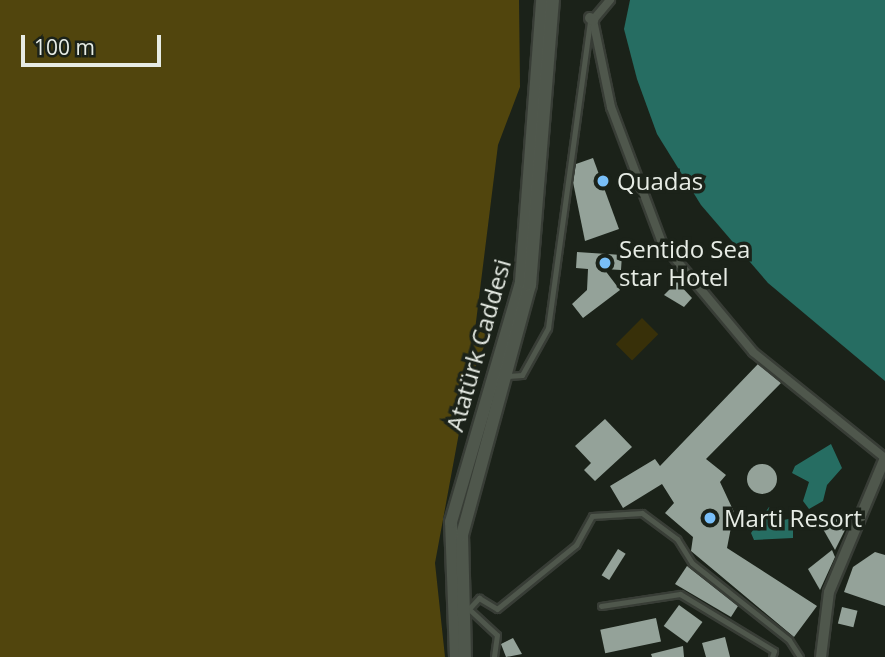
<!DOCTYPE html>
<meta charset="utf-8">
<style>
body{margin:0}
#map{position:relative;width:885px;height:657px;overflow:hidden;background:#1b2219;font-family:"Open Sans",sans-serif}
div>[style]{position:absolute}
.green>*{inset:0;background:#383009;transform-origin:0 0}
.forest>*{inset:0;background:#51450d}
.water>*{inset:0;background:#266d62}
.building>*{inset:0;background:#94a299;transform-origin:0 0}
.round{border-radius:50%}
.roads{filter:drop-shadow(2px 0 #383d36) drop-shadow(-2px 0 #383d36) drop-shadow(0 2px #383d36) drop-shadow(0 -2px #383d36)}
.service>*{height:5px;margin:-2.5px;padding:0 2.5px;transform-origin:2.5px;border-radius:2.5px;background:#4f574c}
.pedestrian>*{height:8px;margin:-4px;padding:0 4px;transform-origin:4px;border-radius:4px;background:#4f574c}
.minor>*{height:10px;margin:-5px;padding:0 5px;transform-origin:5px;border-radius:5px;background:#4f574c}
.tertiary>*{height:12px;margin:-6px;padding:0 6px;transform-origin:6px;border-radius:6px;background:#4f574c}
.dots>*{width:19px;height:19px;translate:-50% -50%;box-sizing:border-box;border:4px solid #1b2219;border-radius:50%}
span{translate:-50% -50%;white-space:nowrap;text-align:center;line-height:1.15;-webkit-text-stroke:7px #1b2219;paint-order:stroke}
.poi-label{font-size:24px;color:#e7ece5}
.left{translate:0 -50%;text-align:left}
.street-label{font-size:24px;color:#e7ece5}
.scale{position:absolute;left:21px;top:35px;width:140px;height:32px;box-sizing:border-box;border:4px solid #e7ece5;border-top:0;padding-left:9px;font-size:21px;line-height:24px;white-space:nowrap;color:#e7ece5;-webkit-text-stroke:5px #1b2219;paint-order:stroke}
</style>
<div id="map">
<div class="green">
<div style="left:642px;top:318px;width:23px;height:37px;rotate:45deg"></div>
</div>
<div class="forest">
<div style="clip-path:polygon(0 0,519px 0,520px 87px,498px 145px,475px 330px,489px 335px,468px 384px,435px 563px,445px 657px,0 657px)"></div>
</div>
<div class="water">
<div style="clip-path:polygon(630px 0,885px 0,885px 381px,768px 283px,701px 205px,657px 134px,637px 79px,624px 29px)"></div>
<div style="clip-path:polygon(831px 444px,842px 468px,827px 485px,823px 501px,809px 509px,803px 501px,809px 482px,792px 473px,795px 466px)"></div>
<div style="clip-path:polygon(769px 507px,779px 521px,793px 518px,793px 538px,754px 540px,751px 533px)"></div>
</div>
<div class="building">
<div style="clip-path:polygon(593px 158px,619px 229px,585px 241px,573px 182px,576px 164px)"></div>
<div style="clip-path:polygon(577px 252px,622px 255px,621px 270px,604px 269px,620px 290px,583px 318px,572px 304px,587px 290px,588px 269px,576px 268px)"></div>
<div style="clip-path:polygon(677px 282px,692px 298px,684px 307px,664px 295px)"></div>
<div style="clip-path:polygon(758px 364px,781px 383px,706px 459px,726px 475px,720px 482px,734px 512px,727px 548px,817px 606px,794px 637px,691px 551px,693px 537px,665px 513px,674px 503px,662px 484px,623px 508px,610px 486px,655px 459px,660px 466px)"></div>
<div style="clip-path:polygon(605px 419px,632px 447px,595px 481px,584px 470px,591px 463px,575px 446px)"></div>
<div class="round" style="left:747px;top:464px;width:30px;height:30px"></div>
<div style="clip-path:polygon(843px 513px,851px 518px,835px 550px,823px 529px)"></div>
<div style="left:618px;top:549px;width:9px;height:31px;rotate:32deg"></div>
<div style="clip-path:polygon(832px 550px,835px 557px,820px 590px,808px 569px)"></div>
<div style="clip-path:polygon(875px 552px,885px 555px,885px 606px,844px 592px,853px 567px)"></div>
<div style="clip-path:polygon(687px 566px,738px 606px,731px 617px,675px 584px)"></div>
<div style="left:679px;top:605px;width:29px;height:26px;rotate:36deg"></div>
<div style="left:842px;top:607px;width:16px;height:17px;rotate:14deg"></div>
<div style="left:656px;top:618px;width:24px;height:57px;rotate:78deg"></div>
<div style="clip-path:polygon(725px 637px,730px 657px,706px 657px,702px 643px)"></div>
<div style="clip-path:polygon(513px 638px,522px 654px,506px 657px,501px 644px)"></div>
<div style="clip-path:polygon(683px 646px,684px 657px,652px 657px,651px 654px)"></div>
</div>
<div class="roads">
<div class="service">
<div style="left:508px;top:376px;width:14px;rotate:-4deg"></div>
<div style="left:522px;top:375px;width:54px;rotate:-61deg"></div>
<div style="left:548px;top:328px;width:310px;rotate:-82.2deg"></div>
<div style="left:601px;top:606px;width:80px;rotate:-8.6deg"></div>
<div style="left:680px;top:594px;width:110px;rotate:31.2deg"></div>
<div style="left:774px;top:651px;width:6px;rotate:108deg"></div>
<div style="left:469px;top:609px;width:38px;rotate:43deg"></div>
<div style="left:497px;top:635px;width:22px;rotate:98deg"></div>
<div style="left:465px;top:613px;width:21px;rotate:-47deg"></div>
<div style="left:479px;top:598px;width:21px;rotate:31deg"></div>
<div style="left:497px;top:609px;width:102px;rotate:-39deg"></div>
<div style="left:576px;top:545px;width:33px;rotate:-61deg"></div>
<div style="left:592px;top:516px;width:50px;rotate:-3.4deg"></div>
<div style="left:642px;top:513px;width:44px;rotate:36.6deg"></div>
<div style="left:677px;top:539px;width:28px;rotate:58deg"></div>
<div style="left:692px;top:563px;width:124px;rotate:38.4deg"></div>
<div style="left:789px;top:640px;width:20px;rotate:57deg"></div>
</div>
<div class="pedestrian">
<div style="left:610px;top:0;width:26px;rotate:130deg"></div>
<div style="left:593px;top:20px;width:89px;rotate:78.3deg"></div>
<div style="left:611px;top:107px;width:145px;rotate:69.4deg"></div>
<div style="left:662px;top:243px;width:142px;rotate:50.1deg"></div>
<div style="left:753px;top:352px;width:169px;rotate:38.8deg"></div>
</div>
<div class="minor">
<div style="left:590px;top:18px;width:4px;rotate:34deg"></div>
<div style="left:821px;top:657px;width:65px;rotate:-83deg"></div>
<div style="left:829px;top:592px;width:145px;rotate:-67.3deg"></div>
</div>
<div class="tertiary">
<div style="left:456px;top:657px;width:135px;rotate:-92.1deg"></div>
<div style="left:451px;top:522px;width:250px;rotate:-73.7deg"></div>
<div style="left:521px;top:282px;width:283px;rotate:-85.7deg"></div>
<div style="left:465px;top:657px;width:122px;rotate:-91.4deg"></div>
<div style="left:462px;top:535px;width:259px;rotate:-74.8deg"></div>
<div style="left:530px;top:285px;width:286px;rotate:-85.4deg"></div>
</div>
</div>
<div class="dots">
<div style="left:603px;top:181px;background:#79bff8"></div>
<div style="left:605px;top:263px;background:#79bff8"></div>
<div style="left:710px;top:518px;background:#79bff8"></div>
</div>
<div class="poi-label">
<span class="left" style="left:617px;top:181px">Quadas</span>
<span class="left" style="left:619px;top:263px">Sentido Sea<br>star Hotel</span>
<span class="left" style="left:724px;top:518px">Marti Resort</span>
</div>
<div class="street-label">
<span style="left:478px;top:345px;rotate:-74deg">Atatürk Caddesi</span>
</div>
<div class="scale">100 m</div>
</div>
